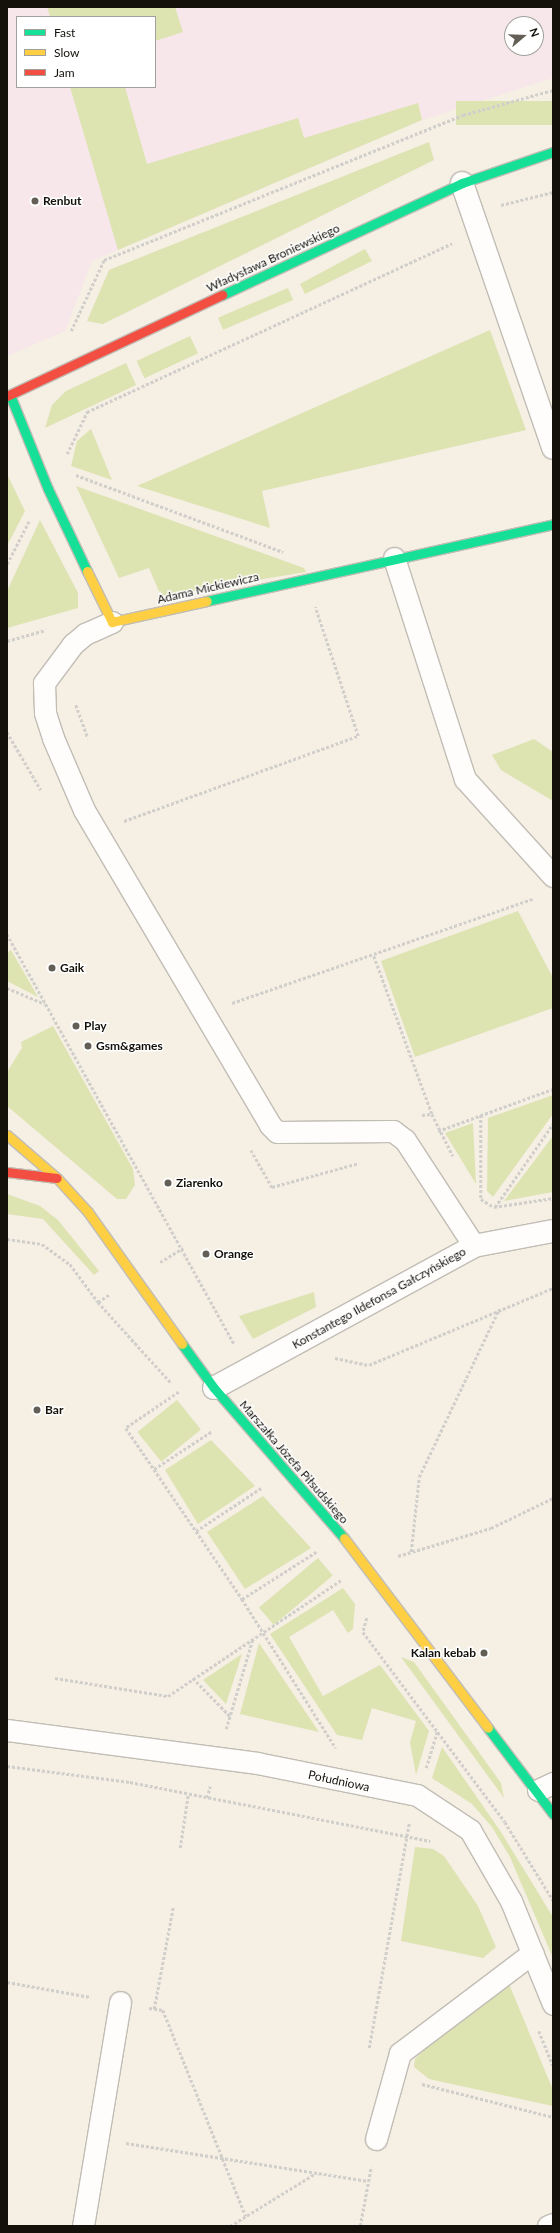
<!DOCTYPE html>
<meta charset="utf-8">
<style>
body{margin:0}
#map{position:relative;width:560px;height:2233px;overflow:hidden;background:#f5efe4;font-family:Lato,sans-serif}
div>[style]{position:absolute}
.commercial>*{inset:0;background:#f7e7ea}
.green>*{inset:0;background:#dee3b2;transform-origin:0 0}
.path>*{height:2.5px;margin-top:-1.25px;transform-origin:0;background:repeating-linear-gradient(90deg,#d0cfcb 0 3px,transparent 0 5px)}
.roads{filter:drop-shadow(1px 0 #c1bdb5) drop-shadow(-1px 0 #c1bdb5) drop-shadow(0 1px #c1bdb5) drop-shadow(0 -1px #c1bdb5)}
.lane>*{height:21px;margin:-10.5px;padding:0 10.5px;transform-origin:10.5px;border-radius:10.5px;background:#fefdfb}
.street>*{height:22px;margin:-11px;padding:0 11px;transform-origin:11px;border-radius:11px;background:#fefdfb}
.fast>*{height:9px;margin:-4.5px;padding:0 4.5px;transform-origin:4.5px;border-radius:4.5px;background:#16e098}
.slow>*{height:9px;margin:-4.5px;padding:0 4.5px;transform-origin:4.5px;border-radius:4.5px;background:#ffcf43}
.jam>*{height:9px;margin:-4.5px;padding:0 4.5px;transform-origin:4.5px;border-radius:4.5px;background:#f24e42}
.dots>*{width:11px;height:11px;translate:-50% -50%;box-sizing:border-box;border:2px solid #fff;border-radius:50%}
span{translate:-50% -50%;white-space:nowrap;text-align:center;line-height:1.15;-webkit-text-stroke:3px #fff;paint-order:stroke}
.poi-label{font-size:12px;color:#14110a;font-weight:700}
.left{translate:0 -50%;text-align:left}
.right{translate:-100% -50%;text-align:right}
.street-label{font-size:12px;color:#14110a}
.frame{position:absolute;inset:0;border:8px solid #14110a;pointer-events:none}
.legend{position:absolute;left:16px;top:16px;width:140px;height:72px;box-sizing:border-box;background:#fff;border:1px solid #a1a09d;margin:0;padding:5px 7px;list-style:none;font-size:12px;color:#14110a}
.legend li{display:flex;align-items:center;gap:8px;height:20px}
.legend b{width:20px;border:1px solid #a1a09d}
.north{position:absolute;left:504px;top:16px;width:40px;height:40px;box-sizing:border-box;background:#fff;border:1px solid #a1a09d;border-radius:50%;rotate:71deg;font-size:11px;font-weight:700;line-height:16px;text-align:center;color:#14110a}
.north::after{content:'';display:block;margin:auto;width:14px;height:18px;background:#635f56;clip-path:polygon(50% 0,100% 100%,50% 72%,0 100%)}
</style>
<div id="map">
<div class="commercial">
<div style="clip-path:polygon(evenodd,7px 7px,553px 7px,553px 78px,422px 120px,92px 261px,65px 331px,7px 356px,7px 7px,17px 17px,155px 17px,155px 87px,17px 87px,17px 17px,7px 7px,512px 24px,536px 24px,536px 48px,512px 48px,512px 24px)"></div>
</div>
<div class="green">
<div style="clip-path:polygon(47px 7px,175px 7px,183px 32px,155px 41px,155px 17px,50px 17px)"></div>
<div style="clip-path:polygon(70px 87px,125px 87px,147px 164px,298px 118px,304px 138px,418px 103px,422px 120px,118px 250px)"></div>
<div style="left:553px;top:101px;width:24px;height:97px;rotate:90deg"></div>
<div style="clip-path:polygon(429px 142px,434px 160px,103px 324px,87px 321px,109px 270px)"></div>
<div style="clip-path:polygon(365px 249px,372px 261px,305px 294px,300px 284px)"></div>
<div style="left:288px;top:288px;width:13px;height:76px;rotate:67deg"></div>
<div style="clip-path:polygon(490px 330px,526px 430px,262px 491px,270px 528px,137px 486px)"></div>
<div style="left:190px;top:336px;width:19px;height:59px;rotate:65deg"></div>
<div style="clip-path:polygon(126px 363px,136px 385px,45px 428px,52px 405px,66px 391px)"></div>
<div style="clip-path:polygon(91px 429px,112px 480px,71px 466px,77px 441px)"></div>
<div style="clip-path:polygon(7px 474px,25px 511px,7px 546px)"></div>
<div style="clip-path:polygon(76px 486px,304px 568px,306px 572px,161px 596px,149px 568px,119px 578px)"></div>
<div style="clip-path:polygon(40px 520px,78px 593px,78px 608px,7px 628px,7px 591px)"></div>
<div style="clip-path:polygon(534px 739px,553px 752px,553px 801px,501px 770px,492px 755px)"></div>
<div style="clip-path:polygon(518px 911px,553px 978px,553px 1008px,415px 1057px,381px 961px)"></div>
<div style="clip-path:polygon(11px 950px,38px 997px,7px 981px,7px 953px)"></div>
<div style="clip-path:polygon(53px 1026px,133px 1169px,135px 1185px,126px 1199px,117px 1199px,7px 1106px,7px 1072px,22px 1048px,21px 1042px)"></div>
<div style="clip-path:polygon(553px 1095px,553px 1114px,493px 1197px,487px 1191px,488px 1118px)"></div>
<div style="clip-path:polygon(473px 1123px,476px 1184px,445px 1133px)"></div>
<div style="clip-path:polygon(553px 1136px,553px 1192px,504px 1201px)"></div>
<div style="clip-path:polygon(7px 1194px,40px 1206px,58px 1220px,99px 1271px,94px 1275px,43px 1219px,7px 1214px)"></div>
<div style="clip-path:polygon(314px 1292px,316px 1307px,253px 1339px,239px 1316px)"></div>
<div style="left:177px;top:1400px;width:38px;height:51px;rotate:51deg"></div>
<div style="clip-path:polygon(211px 1440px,255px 1486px,198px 1524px,165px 1470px)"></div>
<div style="clip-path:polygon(263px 1496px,311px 1548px,245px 1589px,207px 1532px)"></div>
<div style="left:318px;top:1558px;width:23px;height:77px;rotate:50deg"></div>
<div style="clip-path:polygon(343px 1588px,355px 1604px,353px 1629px,348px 1633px,333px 1610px,289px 1637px,323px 1696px,380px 1665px,429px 1731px,416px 1775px,410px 1742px,416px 1721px,372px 1708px,362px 1740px,337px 1735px,270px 1634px)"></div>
<div style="clip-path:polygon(259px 1643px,319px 1732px,240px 1714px)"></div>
<div style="clip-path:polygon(242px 1654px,226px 1704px,203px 1680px)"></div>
<div style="clip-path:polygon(401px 1657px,414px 1662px,501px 1783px,504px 1798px)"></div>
<div style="clip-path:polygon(442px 1747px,501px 1832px,553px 1917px,553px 1958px,510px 1857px,492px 1827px,472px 1804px,432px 1778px)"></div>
<div style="clip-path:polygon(415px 1847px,433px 1849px,444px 1856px,478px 1906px,496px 1947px,483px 1958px,401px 1941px)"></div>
<div style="clip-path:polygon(509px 1984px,553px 2090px,553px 2106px,429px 2079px,414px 2067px,415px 2059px,431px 2042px)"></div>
</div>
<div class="path">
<div style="left:501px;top:205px;width:54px;rotate:-14deg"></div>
<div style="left:71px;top:331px;width:78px;rotate:-65.1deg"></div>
<div style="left:104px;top:260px;width:387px;rotate:-22deg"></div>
<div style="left:463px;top:115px;width:93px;rotate:-15.5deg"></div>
<div style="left:67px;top:454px;width:47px;rotate:-64.5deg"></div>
<div style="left:87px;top:412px;width:402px;rotate:-24.8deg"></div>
<div style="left:76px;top:475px;width:221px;rotate:20.4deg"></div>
<div style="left:7px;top:564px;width:48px;rotate:-62.9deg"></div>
<div style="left:7px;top:641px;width:40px;rotate:-16deg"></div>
<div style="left:76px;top:705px;width:35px;rotate:70deg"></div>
<div style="left:7px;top:732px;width:67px;rotate:59.6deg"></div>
<div style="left:124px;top:821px;width:249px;rotate:-20deg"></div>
<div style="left:358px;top:736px;width:136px;rotate:-108.4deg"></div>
<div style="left:7px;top:934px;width:468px;rotate:61deg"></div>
<div style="left:374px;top:956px;width:168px;rotate:69.8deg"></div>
<div style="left:432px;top:1114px;width:47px;rotate:63.4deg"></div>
<div style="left:7px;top:988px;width:41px;rotate:22.8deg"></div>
<div style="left:232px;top:1003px;width:318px;rotate:-19.1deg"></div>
<div style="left:422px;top:1115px;width:10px;rotate:-6deg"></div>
<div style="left:481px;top:1115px;width:85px;rotate:90deg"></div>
<div style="left:438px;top:1131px;width:122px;rotate:-20.1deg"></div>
<div style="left:251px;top:1150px;width:43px;rotate:60.4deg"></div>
<div style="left:272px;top:1187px;width:90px;rotate:-15.4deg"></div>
<div style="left:481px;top:1199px;width:15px;rotate:32deg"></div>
<div style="left:494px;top:1207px;width:60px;rotate:-8.7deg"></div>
<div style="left:495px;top:1207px;width:101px;rotate:-55.1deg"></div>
<div style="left:7px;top:1239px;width:35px;rotate:8deg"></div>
<div style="left:42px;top:1244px;width:34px;rotate:36deg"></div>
<div style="left:70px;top:1264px;width:47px;rotate:53.6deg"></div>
<div style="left:98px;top:1302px;width:14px;rotate:-34deg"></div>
<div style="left:160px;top:1262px;width:27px;rotate:-31deg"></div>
<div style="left:98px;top:1302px;width:110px;rotate:47.9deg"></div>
<div style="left:335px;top:1358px;width:35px;rotate:12deg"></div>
<div style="left:369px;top:1365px;width:199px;rotate:-22.7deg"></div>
<div style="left:179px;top:1392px;width:64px;rotate:145.8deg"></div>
<div style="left:126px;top:1428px;width:207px;rotate:55.8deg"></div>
<div style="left:242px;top:1599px;width:176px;rotate:57.8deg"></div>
<div style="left:154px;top:1469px;width:69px;rotate:-33.2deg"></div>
<div style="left:196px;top:1531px;width:78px;rotate:-33.5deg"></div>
<div style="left:411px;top:1552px;width:75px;rotate:-83.9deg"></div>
<div style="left:419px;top:1477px;width:186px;rotate:-64.5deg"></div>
<div style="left:398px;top:1556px;width:97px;rotate:-16.8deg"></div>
<div style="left:491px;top:1528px;width:69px;rotate:-25.8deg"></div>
<div style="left:242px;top:1599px;width:88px;rotate:-32.4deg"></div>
<div style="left:367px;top:1618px;width:15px;rotate:106deg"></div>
<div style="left:363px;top:1632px;width:237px;rotate:53.2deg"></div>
<div style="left:505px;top:1822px;width:92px;rotate:58.4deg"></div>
<div style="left:55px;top:1678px;width:114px;rotate:9.1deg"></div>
<div style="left:168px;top:1696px;width:208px;rotate:-33.8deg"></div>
<div style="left:193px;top:1678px;width:53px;rotate:45.8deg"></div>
<div style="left:226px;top:1729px;width:95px;rotate:-73.5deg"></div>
<div style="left:7px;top:1766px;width:124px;rotate:7.4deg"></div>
<div style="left:130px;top:1782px;width:306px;rotate:11.1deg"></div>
<div style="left:426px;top:1768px;width:39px;rotate:-73deg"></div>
<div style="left:207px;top:1798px;width:12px;rotate:-76deg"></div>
<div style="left:180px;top:1848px;width:54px;rotate:-81.4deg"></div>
<div style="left:7px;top:1982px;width:85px;rotate:10.1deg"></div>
<div style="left:149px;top:2008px;width:14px;rotate:8deg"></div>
<div style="left:163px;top:2010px;width:222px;rotate:68.1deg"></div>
<div style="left:154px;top:2009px;width:104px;rotate:-79.4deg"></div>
<div style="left:539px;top:2031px;width:37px;rotate:68deg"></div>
<div style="left:369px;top:2048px;width:228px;rotate:-79.9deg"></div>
<div style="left:422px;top:2084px;width:135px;rotate:14.1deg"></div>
<div style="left:126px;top:2143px;width:245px;rotate:8.9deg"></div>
<div style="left:230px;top:2226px;width:101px;rotate:-31.6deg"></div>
<div style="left:360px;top:2226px;width:60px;rotate:-79.4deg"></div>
</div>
<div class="roads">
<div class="lane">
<div style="left:394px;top:558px;width:232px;rotate:72.2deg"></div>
<div style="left:465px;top:779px;width:131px;rotate:47.8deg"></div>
<div style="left:112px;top:622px;width:30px;rotate:156deg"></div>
<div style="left:85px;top:634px;width:16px;rotate:140deg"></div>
<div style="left:73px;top:644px;width:49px;rotate:126.6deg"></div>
<div style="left:44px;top:683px;width:30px;rotate:88deg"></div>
<div style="left:45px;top:713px;width:26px;rotate:72deg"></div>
<div style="left:53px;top:738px;width:78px;rotate:66.7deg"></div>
<div style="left:84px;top:810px;width:366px;rotate:59.4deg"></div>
<div style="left:270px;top:1125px;width:10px;rotate:45deg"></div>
<div style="left:277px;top:1132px;width:116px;rotate:-0.5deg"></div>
<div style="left:393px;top:1131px;width:15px;rotate:37deg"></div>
<div style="left:405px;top:1140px;width:126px;rotate:56.9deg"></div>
<div style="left:7px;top:1730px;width:252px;rotate:7.5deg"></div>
<div style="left:257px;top:1763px;width:163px;rotate:11.3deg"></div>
<div style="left:417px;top:1795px;width:64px;rotate:33.4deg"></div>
<div style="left:470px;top:1830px;width:82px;rotate:60deg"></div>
<div style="left:511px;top:1901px;width:111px;rotate:67.8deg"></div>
<div style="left:538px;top:1790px;width:17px;rotate:-25deg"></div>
<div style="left:376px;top:2139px;width:89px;rotate:-74.4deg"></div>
<div style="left:400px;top:2053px;width:166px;rotate:-37.1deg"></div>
<div style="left:83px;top:2226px;width:227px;rotate:-80.6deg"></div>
<div style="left:548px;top:2226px;width:5px;rotate:-22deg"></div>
</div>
<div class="street">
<div style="left:462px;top:183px;width:280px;rotate:71deg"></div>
<div style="left:214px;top:1388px;width:296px;rotate:-28.6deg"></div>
<div style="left:474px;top:1246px;width:80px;rotate:-10.8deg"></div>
</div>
<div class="fast">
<div style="left:222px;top:295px;width:265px;rotate:-25deg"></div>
<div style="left:462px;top:183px;width:96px;rotate:-18.8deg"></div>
<div style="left:10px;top:395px;width:101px;rotate:68deg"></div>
<div style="left:48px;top:489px;width:91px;rotate:64.6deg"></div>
<div style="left:207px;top:601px;width:354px;rotate:-12.5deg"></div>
<div style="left:182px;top:1344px;width:54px;rotate:54deg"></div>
<div style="left:214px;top:1388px;width:198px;rotate:49.1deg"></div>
<div style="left:488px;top:1728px;width:108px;rotate:52.9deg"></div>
</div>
<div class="slow">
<div style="left:87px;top:571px;width:57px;rotate:63.9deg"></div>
<div style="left:112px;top:622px;width:97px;rotate:-12.5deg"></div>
<div style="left:7px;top:1135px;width:66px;rotate:40.7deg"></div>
<div style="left:57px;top:1178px;width:46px;rotate:47.6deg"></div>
<div style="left:88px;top:1212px;width:162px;rotate:54.5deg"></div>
<div style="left:344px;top:1538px;width:238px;rotate:52.8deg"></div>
</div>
<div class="jam">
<div style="left:7px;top:396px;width:238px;rotate:-25.2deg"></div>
<div style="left:7px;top:1172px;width:50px;rotate:6.8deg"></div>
</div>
</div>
<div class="dots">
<div style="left:35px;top:201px;background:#635f56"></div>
<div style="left:52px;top:968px;background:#635f56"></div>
<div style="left:76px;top:1026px;background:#635f56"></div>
<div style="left:88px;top:1046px;background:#635f56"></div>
<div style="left:168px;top:1183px;background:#635f56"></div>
<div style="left:206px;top:1254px;background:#635f56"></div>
<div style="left:37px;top:1410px;background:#635f56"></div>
<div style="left:484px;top:1653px;background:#635f56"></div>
</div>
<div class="poi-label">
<span class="left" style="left:43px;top:201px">Renbut</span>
<span class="left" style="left:60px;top:968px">Gaik</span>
<span class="left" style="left:84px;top:1026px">Play</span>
<span class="left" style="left:96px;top:1046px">Gsm&amp;games</span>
<span class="left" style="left:176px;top:1183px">Ziarenko</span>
<span class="left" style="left:214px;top:1254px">Orange</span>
<span class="left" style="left:45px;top:1410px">Bar</span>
<span class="right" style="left:476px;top:1653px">Kalan kebab</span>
</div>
<div class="street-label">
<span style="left:273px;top:258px;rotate:-25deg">Władysława Broniewskiego</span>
<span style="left:208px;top:588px;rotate:-13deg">Adama Mickiewicza</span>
<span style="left:379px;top:1298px;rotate:-29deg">Konstantego Ildefonsa Gałczyńskiego</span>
<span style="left:294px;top:1462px;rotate:49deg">Marszałka Józefa Piłsudskiego</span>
<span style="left:339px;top:1781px;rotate:12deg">Południowa</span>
</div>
<div class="frame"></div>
<ul class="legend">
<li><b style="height:5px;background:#16e098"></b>Fast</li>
<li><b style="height:5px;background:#ffcf43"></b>Slow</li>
<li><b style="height:5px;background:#f24e42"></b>Jam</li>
</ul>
<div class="north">N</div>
</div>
